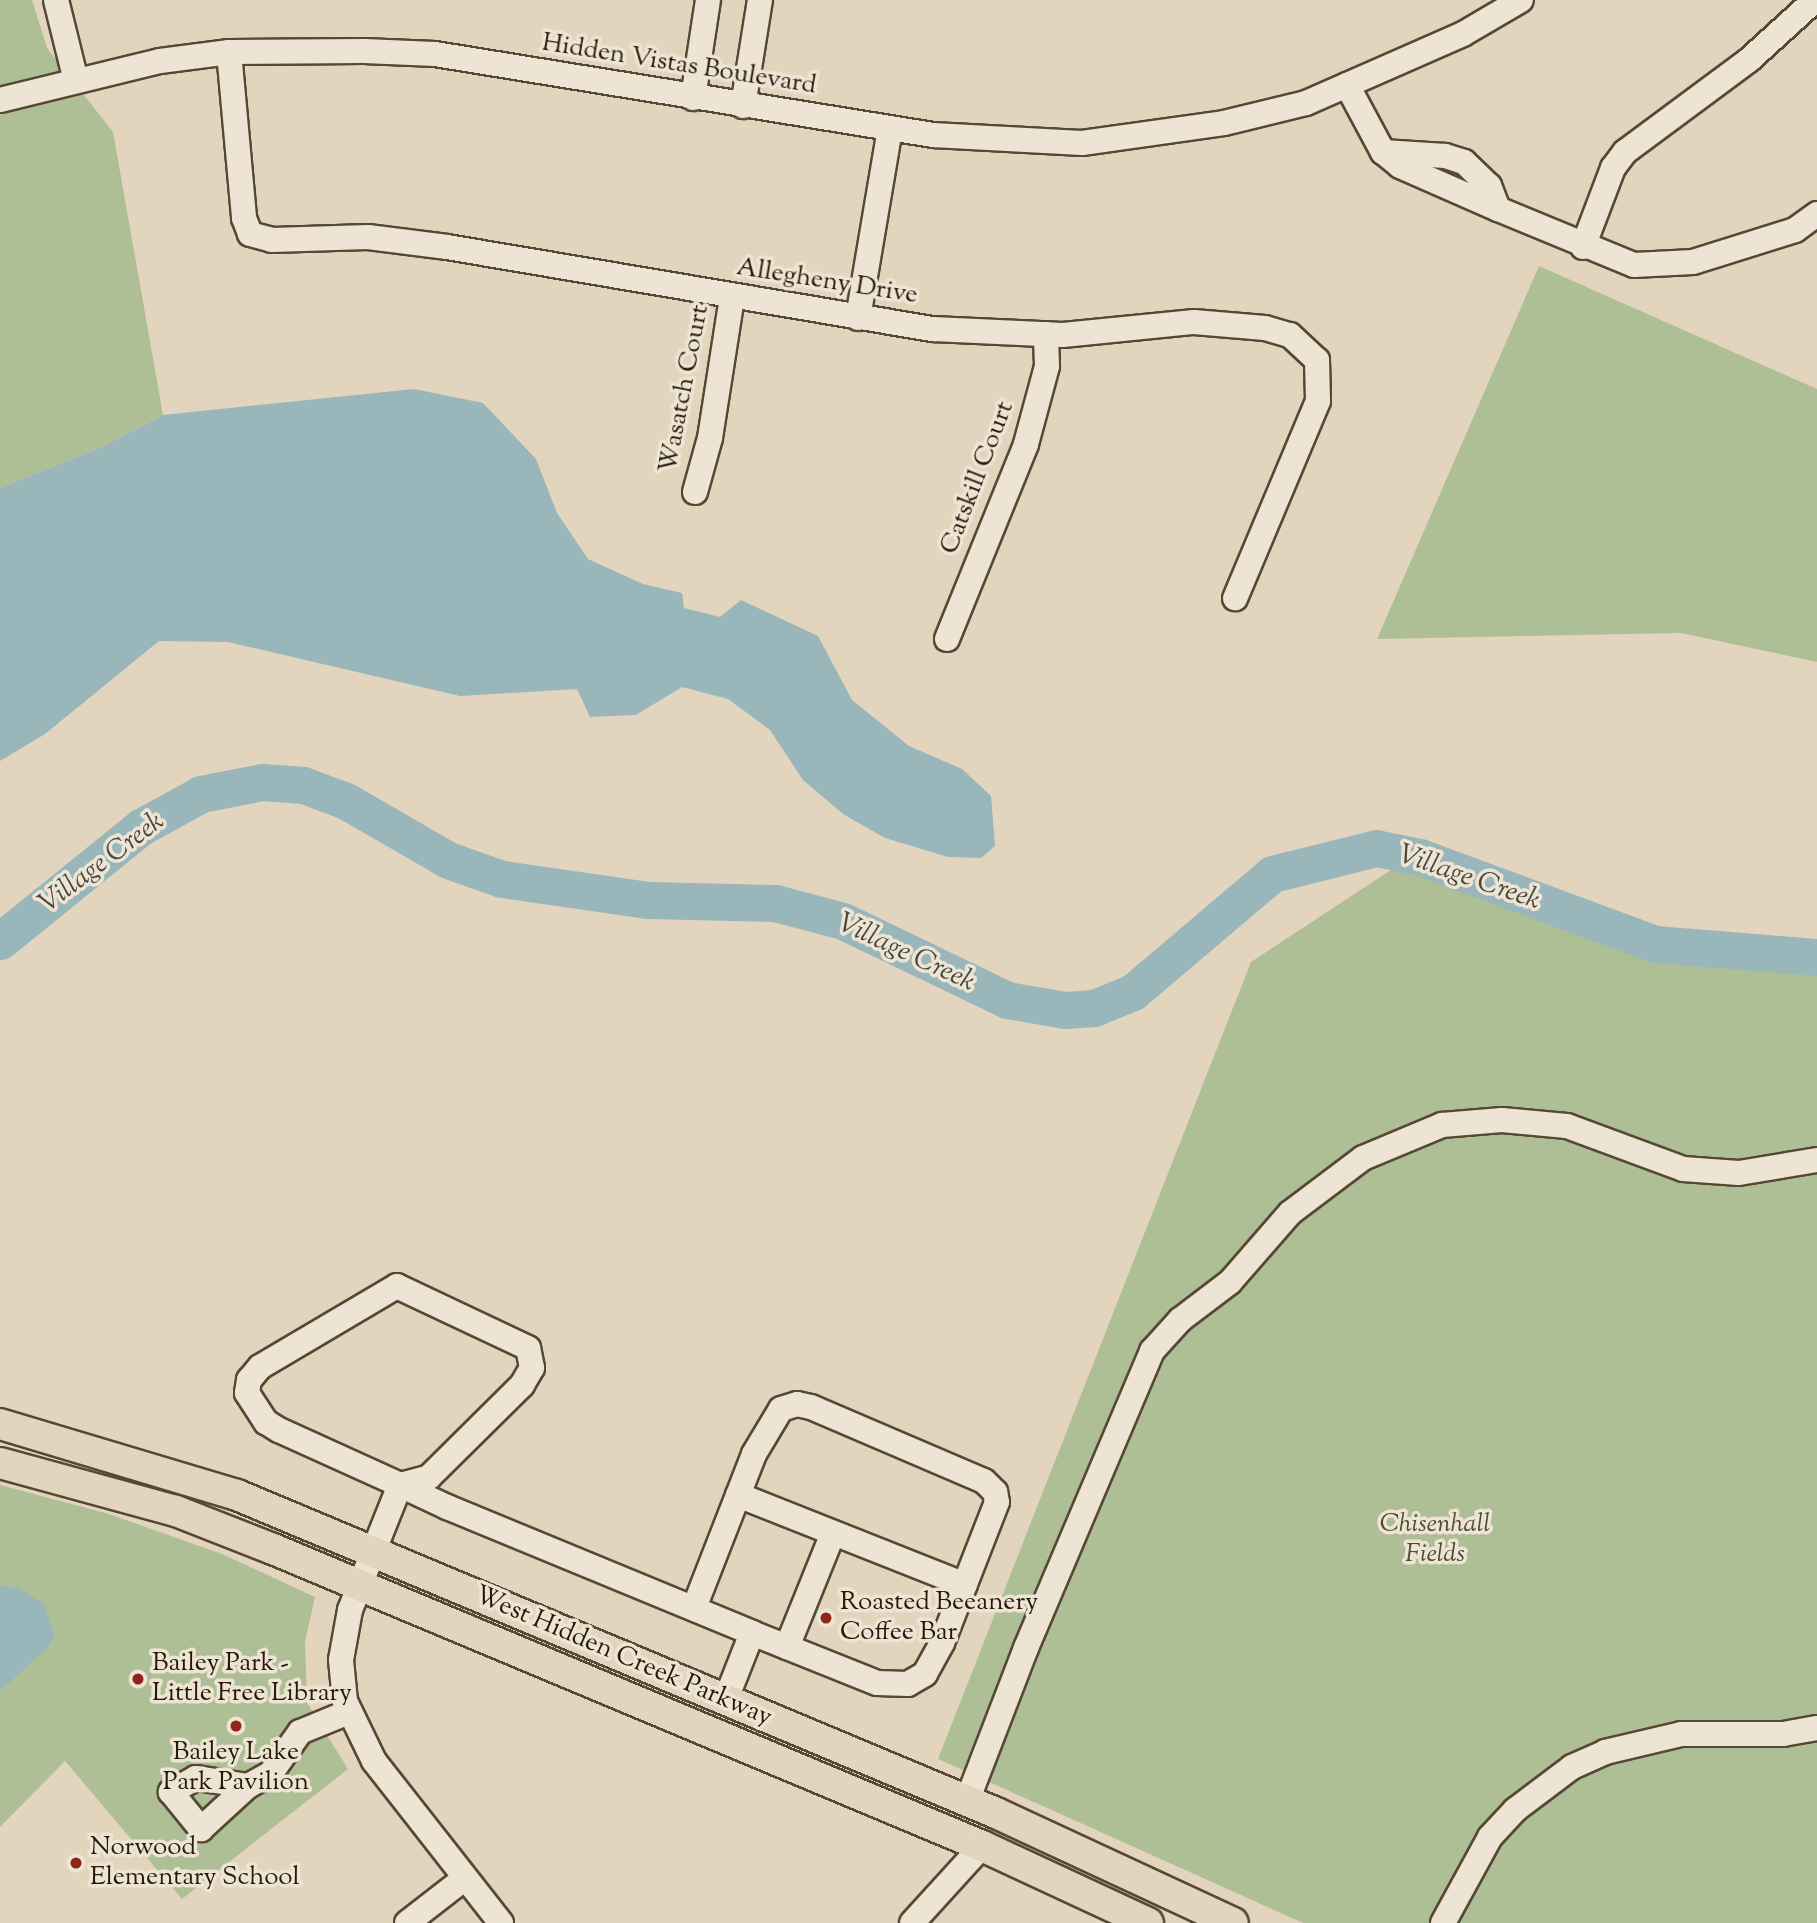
<!DOCTYPE html>
<style>
body{margin:0}
#map{position:relative;width:1817px;height:1923px;overflow:hidden;background:#e3d5bd;font-family:"Sorts Mill Goudy",serif}
div>[style]{position:absolute}
.green>*{inset:0;background:#aebe95}
.water>*{inset:0;background:#99b6bb}
.river>*{height:37px;margin:-18.5px;padding:0 18.5px;transform-origin:18.5px;border-radius:18.5px;background:#99b6bb}
.roads{filter:drop-shadow(2px 0 #564834) drop-shadow(-2px 0 #564834) drop-shadow(0 2px #564834) drop-shadow(0 -2px #564834)}
.minor>*{height:24px;margin:-12px;padding:0 12px;transform-origin:12px;border-radius:12px;background:#ede4d4}
.major>*{height:30px;margin:-15px;padding:0 15px;transform-origin:15px;border-radius:15px;background:#e3d5bd}
.dots>*{width:19px;height:19px;translate:-50% -50%;box-sizing:border-box;border:4px solid #ede4d4;border-radius:50%}
span{translate:-50% -50%;white-space:nowrap;text-align:center;line-height:1.15;-webkit-text-stroke:7px #ede4d4;paint-order:stroke}
.street-label{font-size:26px;color:#271907}
.park-label{font-size:26px;color:#504b32;font-style:italic}
.poi-label{font-size:26px;color:#271907}
.left{translate:0 -50%;text-align:left}
.water-label{font-size:28px;color:#49483d;font-style:italic}
</style>
<div id="map">
<div class="green">
<div style="clip-path:polygon(0 0,32px 0,47px 48px,113px 132px,163px 415px,104px 446px,0 488px)"></div>
<div style="clip-path:polygon(1539px 266px,1817px 389px,1817px 662px,1681px 633px,1377px 639px)"></div>
<div style="clip-path:polygon(1406px 860px,1638px 935px,1817px 971px,1817px 1923px,1303px 1923px,938px 1759px,1251px 962px)"></div>
<div style="clip-path:polygon(0 1485px,109px 1514px,222px 1554px,315px 1597px,305px 1642px,307px 1703px,348px 1769px,182px 1899px,65px 1761px,0 1827px)"></div>
</div>
<div class="water">
<div style="clip-path:polygon(414px 389px,483px 403px,536px 459px,557px 513px,588px 559px,643px 584px,682px 593px,684px 608px,720px 617px,741px 600px,818px 636px,852px 700px,909px 746px,962px 769px,991px 796px,995px 846px,981px 858px,948px 857px,885px 838px,843px 814px,803px 780px,770px 730px,728px 699px,682px 687px,636px 715px,590px 717px,577px 689px,460px 696px,228px 642px,159px 641px,45px 734px,0 761px,0 488px,104px 446px,163px 415px)"></div>
<div style="clip-path:polygon(0 1585px,19px 1589px,43px 1603px,54px 1634px,49px 1646px,0 1691px)"></div>
</div>
<div class="river">
<div style="left:0;top:941px;width:181px;rotate:-39deg"></div>
<div style="left:141px;top:827px;width:68px;rotate:-28.8deg"></div>
<div style="left:201px;top:794px;width:62px;rotate:-11.1deg"></div>
<div style="left:262px;top:782px;width:41px;rotate:4.2deg"></div>
<div style="left:303px;top:785px;width:46px;rotate:20.4deg"></div>
<div style="left:346px;top:801px;width:118px;rotate:30deg"></div>
<div style="left:448px;top:860px;width:57px;rotate:19.4deg"></div>
<div style="left:502px;top:879px;width:148px;rotate:8.2deg"></div>
<div style="left:648px;top:900px;width:127px;rotate:1.4deg"></div>
<div style="left:775px;top:903px;width:70px;rotate:14.8deg"></div>
<div style="left:843px;top:921px;width:182px;rotate:25.7deg"></div>
<div style="left:1007px;top:1000px;width:59px;rotate:9.8deg"></div>
<div style="left:1065px;top:1010px;width:29px;rotate:-4deg"></div>
<div style="left:1094px;top:1008px;width:42px;rotate:-22.3deg"></div>
<div style="left:1133px;top:992px;width:182px;rotate:-40.3deg"></div>
<div style="left:1272px;top:874px;width:107px;rotate:-14deg"></div>
<div style="left:1376px;top:848px;width:45px;rotate:11.6deg"></div>
<div style="left:1420px;top:857px;width:251px;rotate:20.3deg"></div>
<div style="left:1655px;top:944px;width:163px;rotate:4.6deg"></div>
</div>
<div class="roads">
<div class="minor">
<div style="left:56px;top:0;width:83px;rotate:76.1deg"></div>
<div style="left:229px;top:52px;width:167px;rotate:84.8deg"></div>
<div style="left:244px;top:218px;width:17px;rotate:69deg"></div>
<div style="left:250px;top:234px;width:23px;rotate:15deg"></div>
<div style="left:272px;top:240px;width:96px;rotate:-1.8deg"></div>
<div style="left:368px;top:237px;width:80px;rotate:7.2deg"></div>
<div style="left:447px;top:247px;width:493px;rotate:9.6deg"></div>
<div style="left:933px;top:329px;width:130px;rotate:2.6deg"></div>
<div style="left:1063px;top:335px;width:132px;rotate:-5.7deg"></div>
<div style="left:1194px;top:322px;width:71px;rotate:4.8deg"></div>
<div style="left:1265px;top:328px;width:26px;rotate:16deg"></div>
<div style="left:1290px;top:335px;width:37px;rotate:43deg"></div>
<div style="left:1317px;top:360px;width:41px;rotate:88.6deg"></div>
<div style="left:1318px;top:401px;width:214px;rotate:112.8deg"></div>
<div style="left:1347px;top:85px;width:76px;rotate:61.8deg"></div>
<div style="left:1383px;top:152px;width:22px;rotate:39deg"></div>
<div style="left:1400px;top:166px;width:107px;rotate:23.7deg"></div>
<div style="left:1498px;top:209px;width:25px;rotate:-111deg"></div>
<div style="left:1489px;top:186px;width:35px;rotate:-136deg"></div>
<div style="left:1464px;top:162px;width:20px;rotate:-162deg"></div>
<div style="left:1445px;top:156px;width:62px;rotate:-176.3deg"></div>
<div style="left:693px;top:98px;width:99px;rotate:-81.3deg"></div>
<div style="left:0;top:100px;width:165px;rotate:-13.7deg"></div>
<div style="left:160px;top:61px;width:70px;rotate:-7.4deg"></div>
<div style="left:229px;top:52px;width:135px;rotate:-0.4deg"></div>
<div style="left:364px;top:51px;width:71px;rotate:2.4deg"></div>
<div style="left:435px;top:54px;width:505px;rotate:9.24deg"></div>
<div style="left:933px;top:135px;width:149px;rotate:3.1deg"></div>
<div style="left:1082px;top:143px;width:143px;rotate:-8deg"></div>
<div style="left:1224px;top:123px;width:84px;rotate:-13.7deg"></div>
<div style="left:1306px;top:103px;width:171px;rotate:-23.7deg"></div>
<div style="left:1463px;top:34px;width:67px;rotate:-30.4deg"></div>
<div style="left:743px;top:106px;width:107px;rotate:-80.9deg"></div>
<div style="left:1498px;top:209px;width:147px;rotate:22.4deg"></div>
<div style="left:1634px;top:265px;width:59px;rotate:-2.9deg"></div>
<div style="left:1693px;top:262px;width:107px;rotate:-17.4deg"></div>
<div style="left:1795px;top:230px;width:27px;rotate:-36deg"></div>
<div style="left:1583px;top:247px;width:85px;rotate:-69.2deg"></div>
<div style="left:1613px;top:168px;width:20px;rotate:-53deg"></div>
<div style="left:1625px;top:152px;width:154px;rotate:-36.6deg"></div>
<div style="left:1749px;top:60px;width:89px;rotate:-42.3deg"></div>
<div style="left:858px;top:318px;width:192px;rotate:-80.4deg"></div>
<div style="left:695px;top:492px;width:56px;rotate:-74.5deg"></div>
<div style="left:710px;top:438px;width:143px;rotate:-81.1deg"></div>
<div style="left:947px;top:639px;width:210px;rotate:-67.9deg"></div>
<div style="left:1026px;top:444px;width:81px;rotate:-74.9deg"></div>
<div style="left:1047px;top:366px;width:32px;rotate:-92deg"></div>
<div style="left:738px;top:1495px;width:244px;rotate:21.6deg"></div>
<div style="left:694px;top:1608px;width:165px;rotate:-68.7deg"></div>
<div style="left:754px;top:1454px;width:52px;rotate:-59deg"></div>
<div style="left:781px;top:1409px;width:17px;rotate:-17deg"></div>
<div style="left:797px;top:1404px;width:14px;rotate:12deg"></div>
<div style="left:811px;top:1407px;width:188px;rotate:23.2deg"></div>
<div style="left:984px;top:1481px;width:16px;rotate:45deg"></div>
<div style="left:995px;top:1492px;width:10px;rotate:79deg"></div>
<div style="left:997px;top:1502px;width:151px;rotate:111.3deg"></div>
<div style="left:942px;top:1643px;width:35px;rotate:119deg"></div>
<div style="left:925px;top:1674px;width:20px;rotate:150deg"></div>
<div style="left:908px;top:1684px;width:31px;rotate:-178deg"></div>
<div style="left:877px;top:1683px;width:135px;rotate:-158.2deg"></div>
<div style="left:787px;top:1647px;width:123px;rotate:-68deg"></div>
<div style="left:248px;top:1786px;width:53px;rotate:-171.3deg"></div>
<div style="left:196px;top:1778px;width:29px;rotate:151deg"></div>
<div style="left:171px;top:1792px;width:48px;rotate:51deg"></div>
<div style="left:201px;top:1829px;width:64px;rotate:-42.5deg"></div>
<div style="left:248px;top:1786px;width:26px;rotate:-29deg"></div>
<div style="left:271px;top:1773px;width:50px;rotate:-54.7deg"></div>
<div style="left:300px;top:1732px;width:53px;rotate:-22.2deg"></div>
<div style="left:967px;top:1801px;width:164px;rotate:-68.9deg"></div>
<div style="left:1026px;top:1648px;width:323px;rotate:-67deg"></div>
<div style="left:1152px;top:1351px;width:42px;rotate:-47.9deg"></div>
<div style="left:1180px;top:1320px;width:63px;rotate:-37.2deg"></div>
<div style="left:1230px;top:1282px;width:91px;rotate:-49deg"></div>
<div style="left:1290px;top:1213px;width:91px;rotate:-37deg"></div>
<div style="left:1363px;top:1158px;width:86px;rotate:-22.7deg"></div>
<div style="left:1442px;top:1125px;width:60px;rotate:-4.8deg"></div>
<div style="left:1502px;top:1120px;width:65px;rotate:5.3deg"></div>
<div style="left:1567px;top:1126px;width:124px;rotate:20.3deg"></div>
<div style="left:1683px;top:1169px;width:56px;rotate:4.1deg"></div>
<div style="left:1739px;top:1173px;width:79px;rotate:-9.5deg"></div>
<div style="left:407px;top:1923px;width:73px;rotate:-37.8deg"></div>
<div style="left:501px;top:1923px;width:206px;rotate:-128.1deg"></div>
<div style="left:374px;top:1761px;width:67px;rotate:-115.8deg"></div>
<div style="left:345px;top:1701px;width:41px;rotate:-95.6deg"></div>
<div style="left:341px;top:1660px;width:51px;rotate:-79.8deg"></div>
<div style="left:350px;top:1610px;width:135px;rotate:-68.2deg"></div>
<div style="left:400px;top:1485px;width:30px;rotate:-15deg"></div>
<div style="left:429px;top:1477px;width:131px;rotate:-44.7deg"></div>
<div style="left:522px;top:1385px;width:20px;rotate:-60deg"></div>
<div style="left:532px;top:1368px;width:20px;rotate:-101deg"></div>
<div style="left:528px;top:1348px;width:145px;rotate:-154.7deg"></div>
<div style="left:397px;top:1286px;width:159px;rotate:149.4deg"></div>
<div style="left:260px;top:1367px;width:17px;rotate:130deg"></div>
<div style="left:249px;top:1380px;width:13px;rotate:99deg"></div>
<div style="left:247px;top:1393px;width:35px;rotate:57deg"></div>
<div style="left:266px;top:1422px;width:15px;rotate:32deg"></div>
<div style="left:279px;top:1430px;width:133px;rotate:24.4deg"></div>
<div style="left:400px;top:1485px;width:52px;rotate:25.1deg"></div>
<div style="left:447px;top:1507px;width:330px;rotate:22.4deg"></div>
<div style="left:752px;top:1633px;width:71px;rotate:111.5deg"></div>
<div style="left:912px;top:1923px;width:104px;rotate:-47.7deg"></div>
<div style="left:1443px;top:1923px;width:98px;rotate:-61.3deg"></div>
<div style="left:1490px;top:1837px;width:37px;rotate:-47deg"></div>
<div style="left:1515px;top:1810px;width:71px;rotate:-37deg"></div>
<div style="left:1572px;top:1767px;width:36px;rotate:-24deg"></div>
<div style="left:1605px;top:1752px;width:78px;rotate:-13.3deg"></div>
<div style="left:1681px;top:1734px;width:102px"></div>
<div style="left:1783px;top:1734px;width:35px;rotate:-10deg"></div>
</div>
<div class="major">
<div style="left:0;top:1424px;width:247px;rotate:16.7deg"></div>
<div style="left:237px;top:1495px;width:823px;rotate:22.73deg"></div>
<div style="left:996px;top:1813px;width:261px;rotate:24.9deg"></div>
<div style="left:0;top:1463px;width:182px;rotate:15.3deg"></div>
<div style="left:176px;top:1511px;width:104px;rotate:21.4deg"></div>
<div style="left:273px;top:1549px;width:769px;rotate:22.73deg"></div>
<div style="left:982px;top:1846px;width:183px;rotate:24.9deg"></div>
</div>
</div>
<div class="dots">
<div style="left:826px;top:1618px;background:#8f2418"></div>
<div style="left:138px;top:1679px;background:#8f2418"></div>
<div style="left:236px;top:1726px;background:#8f2418"></div>
<div style="left:76px;top:1863px;background:#8f2418"></div>
</div>
<div class="street-label">
<span style="left:679px;top:65px;rotate:9deg">Hidden Vistas Boulevard</span>
<span style="left:827px;top:282px;rotate:9deg">Allegheny Drive</span>
<span style="left:685px;top:389px;rotate:-79deg">Wasatch Court</span>
<span style="left:978px;top:478px;rotate:-69deg">Catskill Court</span>
<span style="left:623px;top:1657px;rotate:23deg">West Hidden Creek Parkway</span>
</div>
<div class="park-label">
<span style="left:1435px;top:1540px">Chisenhall<br>Fields</span>
</div>
<div class="poi-label">
<span class="left" style="left:840px;top:1618px">Roasted Beeanery<br>Coffee Bar</span>
<span class="left" style="left:152px;top:1679px">Bailey Park -<br>Little Free Library</span>
<span style="left:236px;top:1768px">Bailey Lake<br>Park Pavilion</span>
<span class="left" style="left:90px;top:1863px">Norwood<br>Elementary School</span>
</div>
<div class="water-label">
<span style="left:102px;top:863px;rotate:-37deg">Village Creek</span>
<span style="left:1469px;top:878px;rotate:19deg">Village Creek</span>
<span style="left:906px;top:953px;rotate:25deg">Village Creek</span>
</div>
</div>
